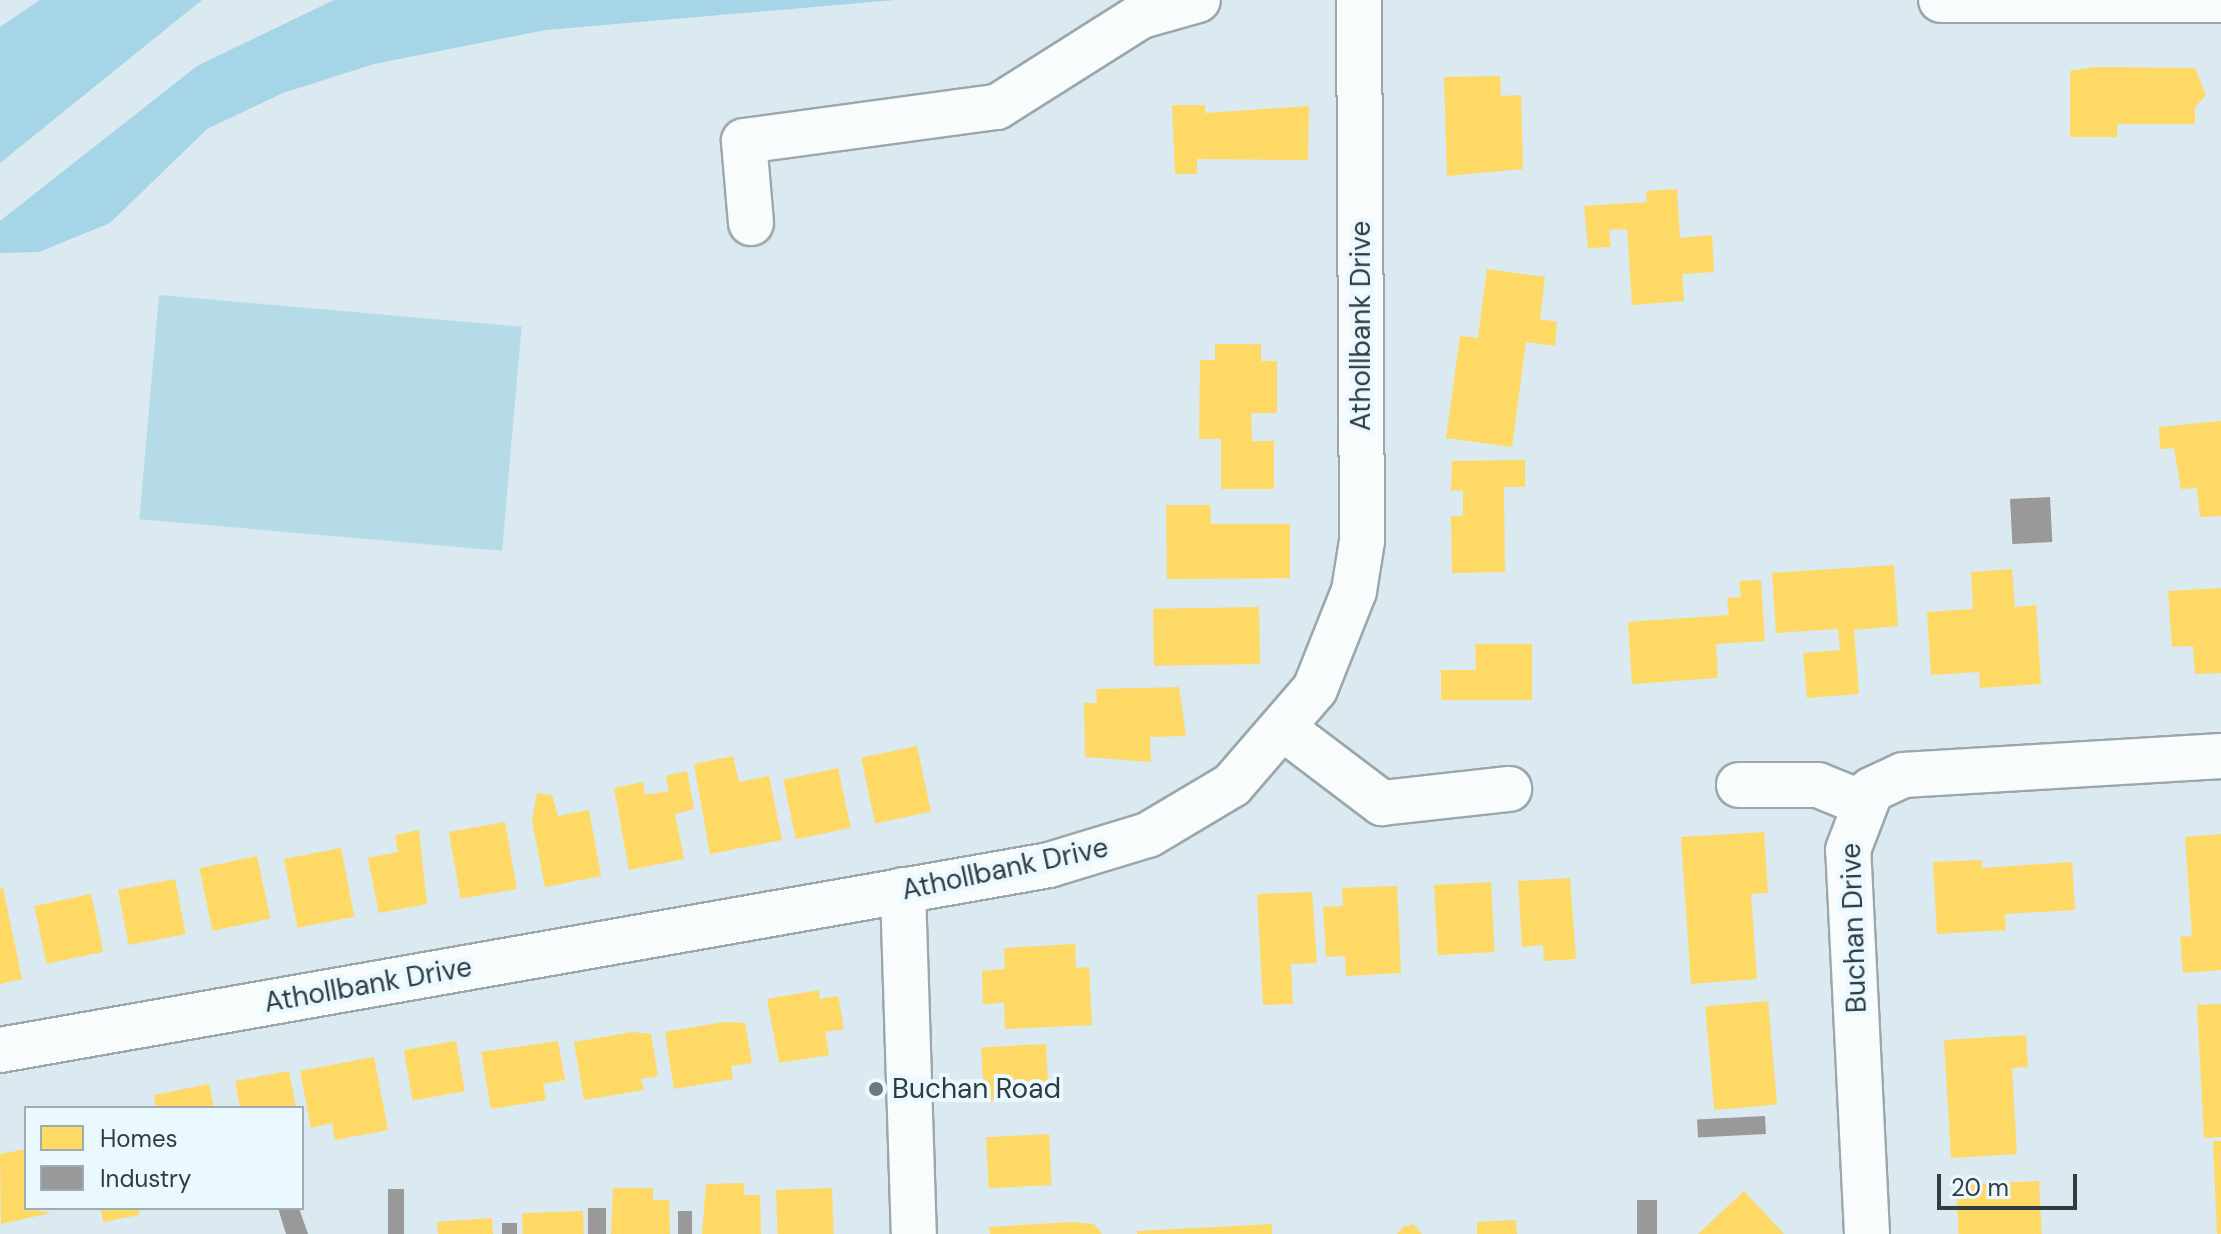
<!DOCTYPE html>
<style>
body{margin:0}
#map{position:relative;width:2221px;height:1234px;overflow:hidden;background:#daeaf0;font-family:"DM Sans",sans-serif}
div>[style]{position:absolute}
.green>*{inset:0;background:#b5dbe8;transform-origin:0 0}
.forest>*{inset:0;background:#a5d5e6}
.homes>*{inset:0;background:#ffd966;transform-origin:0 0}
.industry>*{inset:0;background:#999;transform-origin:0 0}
.roads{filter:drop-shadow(2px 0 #9ba7ab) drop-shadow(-2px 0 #9ba7ab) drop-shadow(0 2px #9ba7ab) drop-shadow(0 -2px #9ba7ab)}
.minor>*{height:44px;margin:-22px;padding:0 22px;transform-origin:22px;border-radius:22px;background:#f9fcfd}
.dots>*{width:22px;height:22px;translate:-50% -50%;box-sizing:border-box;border:4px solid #e9f9ff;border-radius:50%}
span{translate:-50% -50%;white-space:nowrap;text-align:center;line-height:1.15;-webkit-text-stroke:8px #e9f9ff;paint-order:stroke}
.street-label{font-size:28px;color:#313c40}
.poi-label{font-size:28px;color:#313c40}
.left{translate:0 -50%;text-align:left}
.legend{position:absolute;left:24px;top:1106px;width:280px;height:104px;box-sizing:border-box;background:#e9f9ff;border:2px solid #9fadb3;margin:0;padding:10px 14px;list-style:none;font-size:24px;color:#313c40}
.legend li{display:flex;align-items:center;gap:16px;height:40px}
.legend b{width:40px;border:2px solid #9fadb3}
.scale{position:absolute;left:1937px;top:1174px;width:140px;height:36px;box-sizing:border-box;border:4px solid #313c40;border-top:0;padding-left:10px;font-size:24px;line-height:28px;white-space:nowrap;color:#313c40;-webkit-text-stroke:6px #e9f9ff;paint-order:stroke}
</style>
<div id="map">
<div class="green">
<div style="left:159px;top:295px;width:364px;height:225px;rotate:5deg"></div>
</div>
<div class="forest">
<div style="clip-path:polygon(40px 0,202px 0,0 163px,0 27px)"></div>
<div style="clip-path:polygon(334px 0,895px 0,546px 30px,374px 64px,283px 93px,207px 129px,110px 223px,39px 252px,0 253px,0 221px,197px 66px)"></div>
</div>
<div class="homes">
<div style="clip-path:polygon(2094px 67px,2195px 68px,2206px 95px,2195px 107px,2195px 124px,2117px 124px,2117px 137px,2070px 137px,2070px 71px)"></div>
<div style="clip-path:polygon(1500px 76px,1501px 96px,1521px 95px,1523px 169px,1447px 176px,1444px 77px)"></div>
<div style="clip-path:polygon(1172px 105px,1205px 105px,1205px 113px,1309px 106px,1308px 160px,1197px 159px,1197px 174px,1175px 174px)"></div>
<div style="clip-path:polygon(1677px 189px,1680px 238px,1712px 235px,1714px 272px,1682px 274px,1684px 301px,1632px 305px,1627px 229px,1609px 230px,1611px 247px,1588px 248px,1584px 206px,1647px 202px,1646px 191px)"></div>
<div style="clip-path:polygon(1487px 269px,1545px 277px,1540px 319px,1557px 322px,1555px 346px,1526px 342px,1512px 447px,1446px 438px,1460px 336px,1478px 338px)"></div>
<div style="clip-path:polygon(1215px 344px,1261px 344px,1261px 361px,1277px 361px,1277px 413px,1251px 413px,1252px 441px,1274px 441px,1274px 489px,1221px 489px,1221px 439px,1199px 439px,1200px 360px,1215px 360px)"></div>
<div style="clip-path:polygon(2221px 421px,2221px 516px,2200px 517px,2197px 488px,2181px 489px,2174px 448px,2160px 449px,2159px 427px)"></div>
<div style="clip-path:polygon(1525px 460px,1525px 487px,1504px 487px,1505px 572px,1452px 573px,1451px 516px,1463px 516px,1463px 490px,1451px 491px,1452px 461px)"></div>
<div style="clip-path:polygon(1166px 505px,1210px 505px,1211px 524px,1290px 524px,1290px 578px,1167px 579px)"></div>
<div style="clip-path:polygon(1894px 565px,1898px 626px,1854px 630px,1859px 694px,1807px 698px,1803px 653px,1840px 650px,1838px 629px,1776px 633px,1772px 573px)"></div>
<div style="clip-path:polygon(2012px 569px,2015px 607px,2036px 605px,2041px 684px,1980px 688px,1979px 672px,1931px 675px,1927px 612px,1973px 609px,1971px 572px)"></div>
<div style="clip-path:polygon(1761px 580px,1765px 641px,1716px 644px,1718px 678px,1632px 684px,1628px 622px,1729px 615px,1727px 598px,1741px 597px,1739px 581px)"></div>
<div style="clip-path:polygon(2221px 588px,2221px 673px,2195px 674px,2193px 646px,2172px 647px,2168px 591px)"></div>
<div style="left:1259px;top:607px;width:57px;height:106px;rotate:89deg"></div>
<div style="clip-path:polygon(1475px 644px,1532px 644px,1532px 700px,1441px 700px,1441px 670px,1476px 670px)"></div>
<div style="clip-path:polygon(1179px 687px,1186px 736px,1150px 737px,1151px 762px,1085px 757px,1084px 703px,1097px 703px,1096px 689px)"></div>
<div style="left:917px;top:746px;width:67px;height:57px;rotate:78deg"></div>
<div style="clip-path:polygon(733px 756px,739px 782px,769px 776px,782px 840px,710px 854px,694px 764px)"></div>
<div style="left:838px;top:768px;width:61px;height:56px;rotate:78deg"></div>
<div style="clip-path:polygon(687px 771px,694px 809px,675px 814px,684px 859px,629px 870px,614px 788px,643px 782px,645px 795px,669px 791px,666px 776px)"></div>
<div style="clip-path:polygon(537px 793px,552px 795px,558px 816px,589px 810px,601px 876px,545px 887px,532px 821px)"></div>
<div style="left:505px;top:822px;width:68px;height:57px;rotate:80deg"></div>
<div style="clip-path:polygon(419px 830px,427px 904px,379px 913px,368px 858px,398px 852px,395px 835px)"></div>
<div style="clip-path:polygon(1764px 832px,1768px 893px,1751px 894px,1757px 979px,1691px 984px,1681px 837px)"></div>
<div style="clip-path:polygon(2221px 834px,2221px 970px,2183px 973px,2180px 937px,2192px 936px,2185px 837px)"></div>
<div style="left:341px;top:848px;width:70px;height:58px;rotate:79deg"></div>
<div style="left:257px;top:856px;width:64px;height:59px;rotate:78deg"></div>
<div style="clip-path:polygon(1982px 860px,1982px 868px,2072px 862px,2075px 910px,2005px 914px,2006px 930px,1937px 934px,1933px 862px)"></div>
<div style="clip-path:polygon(1570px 878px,1576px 959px,1544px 961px,1543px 945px,1522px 947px,1518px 881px)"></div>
<div style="left:175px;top:879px;width:56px;height:58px;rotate:79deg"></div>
<div style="left:1491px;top:882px;width:70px;height:57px;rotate:87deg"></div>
<div style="clip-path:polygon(1397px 886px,1401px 973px,1346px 976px,1345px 956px,1326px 957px,1323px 907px,1343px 906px,1342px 888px)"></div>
<div style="clip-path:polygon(3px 888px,22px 979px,0 984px,0 889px)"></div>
<div style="clip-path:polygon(1312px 892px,1317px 963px,1291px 964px,1293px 1004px,1263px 1005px,1257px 894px)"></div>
<div style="left:91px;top:894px;width:59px;height:58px;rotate:78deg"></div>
<div style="clip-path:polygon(1075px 944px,1076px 968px,1089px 967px,1092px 1025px,1005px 1029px,1004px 1003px,983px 1004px,982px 971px,1005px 969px,1004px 948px)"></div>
<div style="clip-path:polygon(819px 990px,820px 999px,838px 996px,844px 1029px,825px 1032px,829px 1055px,779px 1063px,767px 999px)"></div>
<div style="left:1768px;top:1001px;width:104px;height:63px;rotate:85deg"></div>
<div style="clip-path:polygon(2221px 1004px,2221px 1137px,2204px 1138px,2197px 1005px)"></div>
<div style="clip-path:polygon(724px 1022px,745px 1023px,752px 1063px,731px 1066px,733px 1079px,674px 1089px,665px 1032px)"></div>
<div style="clip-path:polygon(633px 1032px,651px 1034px,658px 1076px,641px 1079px,644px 1090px,584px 1100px,574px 1042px)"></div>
<div style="clip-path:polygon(2026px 1035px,2028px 1067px,2012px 1068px,2017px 1154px,1951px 1158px,1944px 1040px)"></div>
<div style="left:456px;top:1041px;width:51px;height:53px;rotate:80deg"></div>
<div style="clip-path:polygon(558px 1041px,565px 1080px,543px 1084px,546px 1100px,491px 1109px,481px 1052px)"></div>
<div style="left:1046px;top:1044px;width:54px;height:65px;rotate:87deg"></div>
<div style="clip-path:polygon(374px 1057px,388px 1130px,335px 1140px,332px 1123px,311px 1128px,300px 1071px)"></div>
<div style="clip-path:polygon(289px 1071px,296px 1108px,240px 1108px,235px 1081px)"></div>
<div style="clip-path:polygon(209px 1084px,214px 1108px,156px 1108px,154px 1095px)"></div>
<div style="left:1049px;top:1134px;width:51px;height:63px;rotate:87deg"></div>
<div style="clip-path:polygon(2213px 1141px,2221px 1141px,2221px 1234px,2217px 1234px)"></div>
<div style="clip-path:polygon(26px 1149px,26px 1208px,51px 1213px,1px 1224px,0 1154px)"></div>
<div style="left:2039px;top:1181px;width:53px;height:83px;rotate:87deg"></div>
<div style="clip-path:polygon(744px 1183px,744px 1195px,760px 1195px,761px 1234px,702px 1234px,706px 1184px)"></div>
<div style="clip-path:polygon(613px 1188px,653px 1188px,653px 1200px,669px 1200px,670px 1234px,611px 1234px)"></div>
<div style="left:832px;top:1188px;width:46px;height:56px;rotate:88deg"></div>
<div style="clip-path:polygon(1744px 1191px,1784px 1234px,1698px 1234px)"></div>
<div style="clip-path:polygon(101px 1208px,138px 1208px,139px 1215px,103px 1222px)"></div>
<div style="left:583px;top:1211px;width:23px;height:61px;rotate:88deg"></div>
<div style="left:492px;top:1218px;width:16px;height:55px;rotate:86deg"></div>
<div style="clip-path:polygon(1516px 1220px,1517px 1234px,1477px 1234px,1477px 1222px)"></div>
<div style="clip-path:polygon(1072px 1222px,1094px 1224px,1102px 1234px,990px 1234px,989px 1227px)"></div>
<div style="clip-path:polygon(1272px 1224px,1272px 1234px,1137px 1234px,1137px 1231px)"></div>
<div style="clip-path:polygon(1413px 1224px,1422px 1234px,1397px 1234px,1403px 1227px)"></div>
</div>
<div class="industry">
<div style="left:2050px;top:497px;width:45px;height:40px;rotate:87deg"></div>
<div style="left:1765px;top:1116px;width:18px;height:68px;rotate:87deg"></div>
<div style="left:388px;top:1189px;width:16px;height:45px"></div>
<div style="left:1657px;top:1200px;width:34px;height:20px;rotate:90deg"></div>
<div style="clip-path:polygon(278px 1208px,299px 1208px,308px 1234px,286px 1234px)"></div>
<div style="left:588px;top:1208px;width:18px;height:26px"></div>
<div style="left:678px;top:1211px;width:14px;height:23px"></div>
<div style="left:502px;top:1223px;width:15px;height:11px"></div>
</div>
<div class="roads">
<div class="minor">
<div style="left:1941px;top:0;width:280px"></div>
<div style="left:751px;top:223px;width:82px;rotate:-94.9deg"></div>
<div style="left:744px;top:141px;width:255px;rotate:-7.7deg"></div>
<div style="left:997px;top:107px;width:170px;rotate:-32.3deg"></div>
<div style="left:1141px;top:16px;width:59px;rotate:-15.7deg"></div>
<div style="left:1284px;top:729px;width:123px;rotate:37.1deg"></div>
<div style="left:1382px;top:803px;width:128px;rotate:-6.3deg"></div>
<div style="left:1739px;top:785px;width:79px"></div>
<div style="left:1818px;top:785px;width:48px;rotate:22.2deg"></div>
<div style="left:903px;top:890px;width:344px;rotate:88.2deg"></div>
<div style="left:0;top:1050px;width:1065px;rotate:-10deg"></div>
<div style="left:1049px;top:865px;width:103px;rotate:-16.9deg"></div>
<div style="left:1148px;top:835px;width:98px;rotate:-30.8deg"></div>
<div style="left:1232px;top:785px;width:127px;rotate:-49.2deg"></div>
<div style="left:1315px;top:689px;width:105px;rotate:-68.3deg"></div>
<div style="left:1354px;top:591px;width:51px;rotate:-80.9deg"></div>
<div style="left:1362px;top:541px;width:541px;rotate:-90.32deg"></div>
<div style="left:1867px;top:1234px;width:384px;rotate:-92.8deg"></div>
<div style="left:1848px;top:850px;width:64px;rotate:-69deg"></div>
<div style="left:1871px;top:790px;width:35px;rotate:-25deg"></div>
<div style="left:1903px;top:775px;width:319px;rotate:-3.4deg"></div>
</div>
</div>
<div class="dots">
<div style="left:876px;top:1089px;background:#6c797e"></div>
</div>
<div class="street-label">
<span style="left:1361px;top:326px;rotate:-90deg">Athollbank Drive</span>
<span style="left:1005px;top:869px;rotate:-12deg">Athollbank Drive</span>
<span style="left:1854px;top:928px;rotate:-92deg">Buchan Drive</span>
<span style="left:368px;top:985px;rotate:-10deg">Athollbank Drive</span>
</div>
<div class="poi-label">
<span class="left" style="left:892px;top:1089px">Buchan Road</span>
</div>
<ul class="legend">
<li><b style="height:22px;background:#ffd966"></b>Homes</li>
<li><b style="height:22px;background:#999"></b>Industry</li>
</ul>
<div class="scale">20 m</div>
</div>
